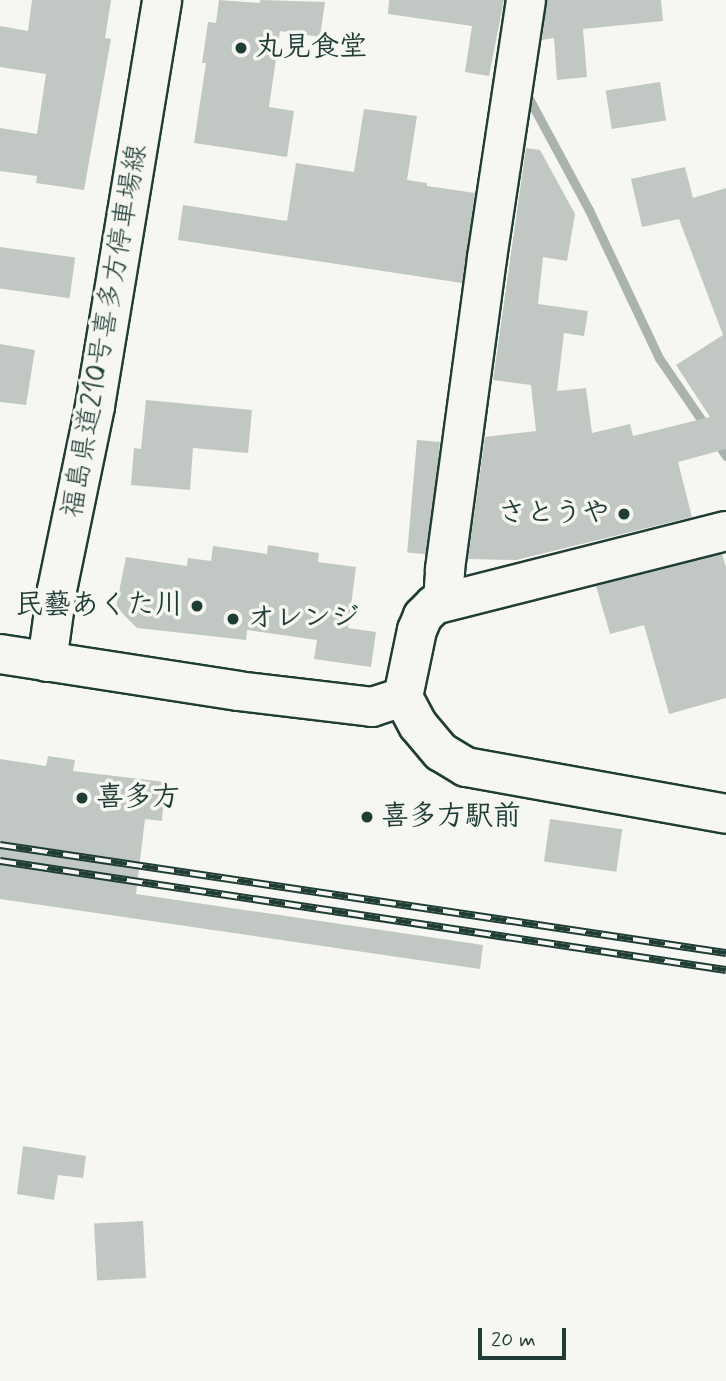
<!DOCTYPE html>
<meta charset="utf-8">
<style>
body{margin:0}
#map{position:relative;width:726px;height:1381px;overflow:hidden;background:#f6f6f2;font-family:Mynerve,"Klee One",sans-serif}
div>[style]{position:absolute}
.stream>*{height:9px;margin:-4.5px;padding:0 4.5px;transform-origin:4.5px;border-radius:4.5px;background:#aab3ae}
.building>*{inset:0;background:#c1c8c3;transform-origin:0 0}
.roads{filter:drop-shadow(2px 0 #1f3d34) drop-shadow(-2px 0 #1f3d34) drop-shadow(0 2px #1f3d34) drop-shadow(0 -2px #1f3d34)}
.minor>*{height:38px;margin:-19px;padding:0 19px;transform-origin:19px;border-radius:19px;background:#f6f6f2}
.major>*{height:38px;margin:-19px;padding:0 19px;transform-origin:19px;border-radius:19px;background:#f6f6f2}
.rail>*{height:8px;margin-top:-4px;transform-origin:0;background:repeating-linear-gradient(90deg,#f6f6f2 0 16px,#1f3d34 0 32px);box-sizing:border-box;border-block:2px solid #1f3d34}
.dots>*{width:19px;height:19px;translate:-50% -50%;box-sizing:border-box;border:4px solid #f6f6f2;border-radius:50%}
span{translate:-50% -50%;white-space:nowrap;text-align:center;line-height:1.15;-webkit-text-stroke:7px #f6f6f2;paint-order:stroke}
.poi-label{font-size:28px;color:#1f3d34;font-weight:700}
.left{translate:0 -50%;text-align:left}
.right{translate:-100% -50%;text-align:right}
.street-label{font-size:28px;color:#1f3d34}
.scale{position:absolute;left:478px;top:1328px;width:88px;height:32px;box-sizing:border-box;border:4px solid #1f3d34;border-top:0;padding-left:9px;font-size:21px;line-height:24px;white-space:nowrap;color:#1f3d34;-webkit-text-stroke:5px #f6f6f2;paint-order:stroke}
</style>
<div id="map">
<div class="stream">
<div style="left:526px;top:93px;width:133px;rotate:61.7deg"></div>
<div style="left:589px;top:210px;width:164px;rotate:64.7deg"></div>
<div style="left:659px;top:358px;width:85px;rotate:55.6deg"></div>
<div style="left:717px;top:443px;width:16px;rotate:55deg"></div>
</div>
<div class="building">
<div style="clip-path:polygon(32px 0,111px 0,105px 38px,111px 39px,84px 190px,36px 183px,37px 176px,0 171px,0 128px,37px 134px,46px 74px,0 67px,0 26px,28px 31px)"></div>
<div style="clip-path:polygon(219px 0,260px 3px,260px 0,325px 2px,320px 37px,280px 31px,269px 107px,294px 111px,287px 157px,194px 143px,206px 63px,202px 63px,208px 22px,216px 23px)"></div>
<div style="clip-path:polygon(389px 0,504px 0,489px 76px,465px 72px,472px 26px,388px 14px)"></div>
<div style="clip-path:polygon(547px 0,661px 0,663px 21px,583px 29px,587px 77px,557px 80px,554px 38px,542px 40px)"></div>
<div style="left:660px;top:82px;width:39px;height:55px;rotate:81deg"></div>
<div style="clip-path:polygon(364px 109px,417px 116px,407px 180px,427px 183px,427px 186px,475px 193px,462px 283px,178px 240px,183px 205px,287px 221px,296px 163px,354px 172px)"></div>
<div style="clip-path:polygon(526px 148px,540px 150px,575px 214px,567px 261px,543px 257px,538px 304px,588px 311px,584px 336px,564px 333px,557px 391px,586px 388px,592px 433px,630px 424px,633px 436px,710px 417px,676px 365px,723px 335px,679px 219px,642px 227px,631px 179px,685px 167px,693px 198px,726px 188px,726px 449px,678px 462px,692px 517px,516px 560px,468px 559px,485px 437px,536px 431px,531px 385px,493px 380px)"></div>
<div style="left:0;top:247px;width:76px;height:41px;rotate:8deg"></div>
<div style="clip-path:polygon(0 344px,35px 350px,26px 405px,0 402px)"></div>
<div style="clip-path:polygon(146px 400px,252px 410px,248px 453px,193px 448px,190px 490px,131px 485px,134px 448px,141px 449px)"></div>
<div style="left:417px;top:440px;width:23px;height:113px;rotate:5deg"></div>
<div style="clip-path:polygon(268px 545px,319px 553px,318px 562px,356px 567px,348px 628px,376px 632px,371px 667px,314px 659px,317px 640px,247px 630px,246px 640px,137px 628px,116px 607px,126px 557px,187px 566px,188px 558px,211px 561px,213px 546px,267px 554px)"></div>
<div style="clip-path:polygon(722px 554px,726px 567px,726px 698px,669px 714px,644px 625px,610px 634px,596px 586px)"></div>
<div style="clip-path:polygon(48px 756px,75px 760px,73px 771px,165px 782px,162px 821px,145px 819px,136px 894px,483px 945px,480px 969px,0 899px,0 759px,46px 766px)"></div>
<div style="left:550px;top:819px;width:73px;height:43px;rotate:8deg"></div>
<div style="clip-path:polygon(23px 1146px,86px 1156px,83px 1178px,58px 1175px,54px 1200px,17px 1194px)"></div>
<div style="left:143px;top:1221px;width:57px;height:49px;rotate:87deg"></div>
</div>
<div class="roads">
<div class="minor">
<div style="left:726px;top:531px;width:301px;rotate:165.8deg"></div>
<div style="left:434px;top:605px;width:16px;rotate:135deg"></div>
<div style="left:423px;top:616px;width:15px;rotate:113deg"></div>
<div style="left:417px;top:630px;width:68px;rotate:101.8deg"></div>
<div style="left:403px;top:697px;width:32px;rotate:62deg"></div>
<div style="left:418px;top:725px;width:35px;rotate:50deg"></div>
<div style="left:441px;top:752px;width:29px;rotate:31deg"></div>
<div style="left:466px;top:767px;width:264px;rotate:10.2deg"></div>
<div style="left:443px;top:601px;width:32px;rotate:-86deg"></div>
<div style="left:445px;top:569px;width:314px;rotate:-82.3deg"></div>
<div style="left:487px;top:258px;width:261px;rotate:-81.4deg"></div>
<div style="left:0;top:654px;width:241px;rotate:8.8deg"></div>
<div style="left:238px;top:691px;width:135px;rotate:6.8deg"></div>
<div style="left:372px;top:707px;width:33px;rotate:-18deg"></div>
</div>
<div class="major">
<div style="left:47px;top:662px;width:73px;rotate:-82.1deg"></div>
<div style="left:57px;top:590px;width:188px;rotate:-78.3deg"></div>
<div style="left:95px;top:406px;width:411px;rotate:-80.6deg"></div>
</div>
</div>
<div class="rail">
<div style="left:0;top:845px;width:734px;rotate:8.46deg"></div>
<div style="left:0;top:861px;width:734px;rotate:8.54deg"></div>
</div>
<div class="dots">
<div style="left:241px;top:48px;background:#1f3d34"></div>
<div style="left:624px;top:514px;background:#1f3d34"></div>
<div style="left:197px;top:606px;background:#1f3d34"></div>
<div style="left:233px;top:619px;background:#1f3d34"></div>
<div style="left:82px;top:798px;background:#1f3d34"></div>
<div style="left:367px;top:817px;background:#1f3d34"></div>
</div>
<div class="poi-label">
<span class="left" style="left:255px;top:48px">丸見食堂</span>
<span class="right" style="left:610px;top:514px">さとうや</span>
<span class="right" style="left:183px;top:606px">民藝あくた川</span>
<span class="left" style="left:247px;top:619px">オレンジ</span>
<span class="left" style="left:96px;top:798px">喜多方</span>
<span class="left" style="left:381px;top:817px">喜多方駅前</span>
</div>
<div class="street-label">
<span style="left:106px;top:331px;rotate:-80deg">福島県道210号喜多方停車場線</span>
</div>
<div class="scale">20 m</div>
</div>
